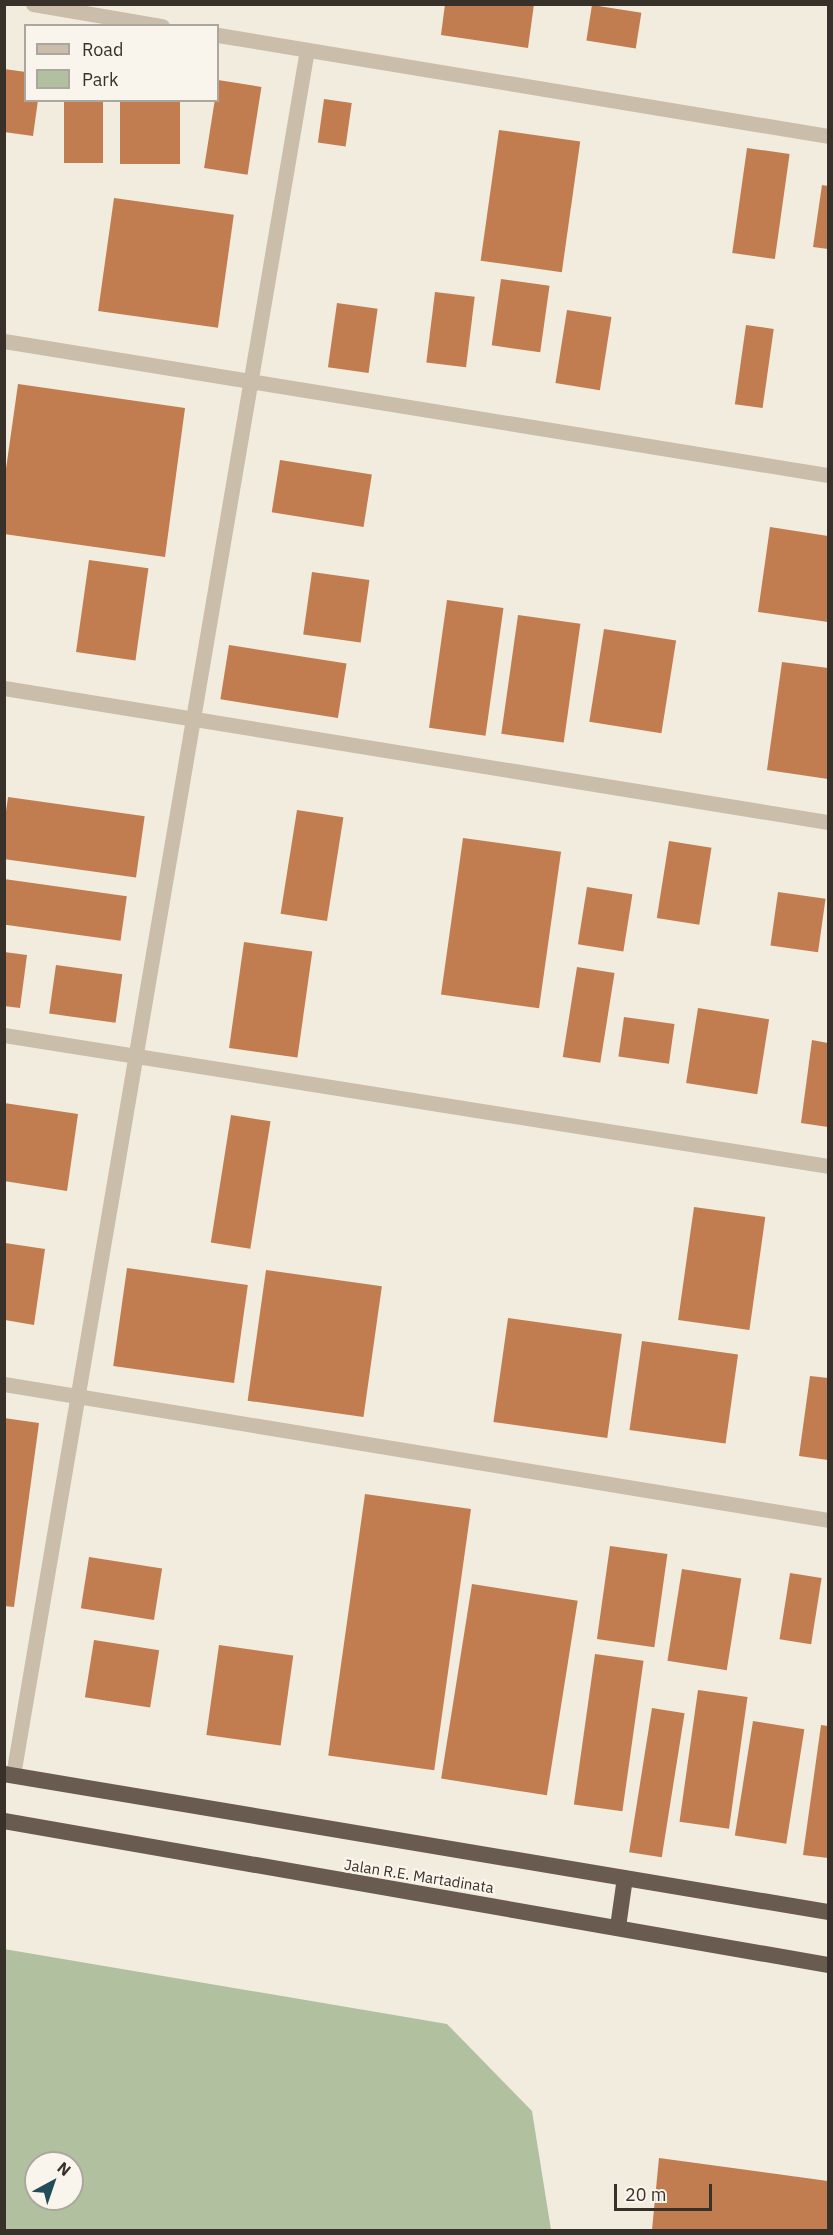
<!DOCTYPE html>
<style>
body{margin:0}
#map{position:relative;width:833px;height:2235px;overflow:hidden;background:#f2ecdf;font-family:"IBM Plex Sans",sans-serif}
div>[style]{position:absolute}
.green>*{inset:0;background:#b1c1a0}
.building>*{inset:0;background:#c17c4f;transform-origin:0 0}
.minor>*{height:15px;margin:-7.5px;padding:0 7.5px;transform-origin:7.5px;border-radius:7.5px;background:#cabeab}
.trunk>*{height:16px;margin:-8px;padding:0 8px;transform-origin:8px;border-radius:8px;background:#695b4f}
span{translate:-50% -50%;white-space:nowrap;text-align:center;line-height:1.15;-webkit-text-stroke:4.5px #faf5ec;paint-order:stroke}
.street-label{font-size:15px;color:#38312a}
.frame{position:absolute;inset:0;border:6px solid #38312a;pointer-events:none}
.legend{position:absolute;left:24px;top:24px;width:195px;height:78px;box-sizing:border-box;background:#faf5ec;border:2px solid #aca79e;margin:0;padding:8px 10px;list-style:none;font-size:18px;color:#38312a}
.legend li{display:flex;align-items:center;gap:12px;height:30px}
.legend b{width:30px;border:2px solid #aca79e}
.north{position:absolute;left:24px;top:2151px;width:60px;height:60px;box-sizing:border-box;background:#faf5ec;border:2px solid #aca79e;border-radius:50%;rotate:40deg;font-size:16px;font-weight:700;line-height:24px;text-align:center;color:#38312a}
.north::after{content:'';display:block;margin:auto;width:21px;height:27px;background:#214c58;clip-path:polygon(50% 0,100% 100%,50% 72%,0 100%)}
.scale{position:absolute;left:614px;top:2184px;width:98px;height:27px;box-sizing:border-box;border:3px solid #38312a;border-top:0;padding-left:8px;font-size:18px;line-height:21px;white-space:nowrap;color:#38312a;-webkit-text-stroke:4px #faf5ec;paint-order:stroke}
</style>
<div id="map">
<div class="green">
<div style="clip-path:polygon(evenodd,4px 1949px,447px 2024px,532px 2111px,551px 2230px,5px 2230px,4px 1949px,36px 2163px,72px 2163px,72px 2199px,36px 2199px,36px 2163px)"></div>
</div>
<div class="building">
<div style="clip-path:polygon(445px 4px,534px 4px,528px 48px,441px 35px)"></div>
<div style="left:592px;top:5px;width:50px;height:36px;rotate:9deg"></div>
<div style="clip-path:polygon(4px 69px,26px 72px,26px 100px,38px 100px,33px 136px,4px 132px)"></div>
<div style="left:218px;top:80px;width:44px;height:89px;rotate:9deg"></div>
<div style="left:324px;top:99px;width:28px;height:44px;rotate:8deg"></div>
<div style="left:64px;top:100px;width:39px;height:63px"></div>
<div style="left:120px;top:100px;width:60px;height:64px"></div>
<div style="left:499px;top:130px;width:82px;height:132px;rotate:8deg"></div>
<div style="left:747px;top:148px;width:43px;height:106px;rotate:8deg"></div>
<div style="clip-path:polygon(822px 185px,828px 186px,828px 249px,813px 247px)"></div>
<div style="left:114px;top:198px;width:121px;height:114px;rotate:8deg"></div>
<div style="left:501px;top:279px;width:49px;height:67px;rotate:8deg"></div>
<div style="left:435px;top:292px;width:40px;height:71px;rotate:7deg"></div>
<div style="left:337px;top:303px;width:41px;height:65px;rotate:8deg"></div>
<div style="left:567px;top:310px;width:45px;height:74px;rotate:9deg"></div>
<div style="left:746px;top:325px;width:28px;height:80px;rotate:8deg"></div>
<div style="clip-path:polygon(18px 384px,185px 408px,165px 557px,4px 534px,4px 483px)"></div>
<div style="left:280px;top:460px;width:93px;height:53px;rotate:9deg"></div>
<div style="clip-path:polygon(770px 527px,828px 536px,828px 622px,758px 612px)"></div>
<div style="left:89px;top:560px;width:60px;height:93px;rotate:8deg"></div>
<div style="left:312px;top:572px;width:58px;height:63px;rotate:8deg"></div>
<div style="left:447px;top:600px;width:57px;height:129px;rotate:8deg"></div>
<div style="left:518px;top:615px;width:63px;height:120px;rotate:8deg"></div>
<div style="left:604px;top:629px;width:73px;height:94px;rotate:9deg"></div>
<div style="left:229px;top:645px;width:119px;height:55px;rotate:9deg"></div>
<div style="clip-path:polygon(782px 662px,828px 668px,828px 779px,767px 770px)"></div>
<div style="left:8px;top:797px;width:138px;height:62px;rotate:8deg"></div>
<div style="left:297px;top:810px;width:47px;height:105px;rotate:9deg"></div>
<div style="left:463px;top:838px;width:99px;height:158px;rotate:8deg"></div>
<div style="left:669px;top:841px;width:43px;height:78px;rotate:9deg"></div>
<div style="left:4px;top:879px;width:124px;height:45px;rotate:8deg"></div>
<div style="left:587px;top:887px;width:46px;height:58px;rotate:9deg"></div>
<div style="left:778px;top:892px;width:48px;height:54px;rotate:8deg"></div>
<div style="left:244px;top:942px;width:69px;height:107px;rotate:8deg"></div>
<div style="clip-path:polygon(4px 952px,27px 955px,20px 1008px,4px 1006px)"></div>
<div style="left:56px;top:965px;width:67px;height:49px;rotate:8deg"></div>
<div style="left:577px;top:967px;width:38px;height:91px;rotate:9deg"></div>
<div style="left:698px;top:1008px;width:72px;height:76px;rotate:9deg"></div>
<div style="left:624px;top:1017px;width:51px;height:40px;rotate:8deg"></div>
<div style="clip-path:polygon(812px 1040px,828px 1043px,828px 1127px,801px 1123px)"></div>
<div style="clip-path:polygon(4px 1103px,78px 1114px,67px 1191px,4px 1181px)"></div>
<div style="left:231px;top:1115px;width:40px;height:129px;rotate:9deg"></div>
<div style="left:694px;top:1207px;width:72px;height:114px;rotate:8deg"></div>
<div style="clip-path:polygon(5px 1243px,45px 1249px,34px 1325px,5px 1320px)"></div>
<div style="left:127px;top:1268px;width:122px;height:99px;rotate:8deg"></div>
<div style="left:266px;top:1270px;width:117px;height:132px;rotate:8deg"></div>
<div style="left:508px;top:1318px;width:115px;height:105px;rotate:8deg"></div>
<div style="left:642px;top:1341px;width:97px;height:90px;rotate:8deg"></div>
<div style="clip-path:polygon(810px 1376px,828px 1378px,828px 1460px,799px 1456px)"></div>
<div style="clip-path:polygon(4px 1418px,39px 1423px,14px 1607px,4px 1606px)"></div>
<div style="left:365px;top:1494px;width:107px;height:264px;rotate:8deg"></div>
<div style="left:610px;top:1546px;width:58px;height:94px;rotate:8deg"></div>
<div style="left:89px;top:1557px;width:74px;height:52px;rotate:9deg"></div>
<div style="left:682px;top:1569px;width:60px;height:93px;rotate:9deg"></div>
<div style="left:790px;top:1573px;width:32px;height:67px;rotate:9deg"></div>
<div style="left:472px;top:1584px;width:107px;height:197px;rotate:9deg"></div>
<div style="left:94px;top:1640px;width:66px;height:58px;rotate:9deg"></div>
<div style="left:219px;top:1645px;width:75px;height:91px;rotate:8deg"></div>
<div style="left:595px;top:1654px;width:49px;height:152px;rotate:8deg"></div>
<div style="left:698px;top:1690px;width:50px;height:133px;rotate:8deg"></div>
<div style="left:652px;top:1708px;width:33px;height:146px;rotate:9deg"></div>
<div style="left:753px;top:1721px;width:52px;height:116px;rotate:9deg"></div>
<div style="clip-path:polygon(821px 1725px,828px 1726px,828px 1858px,803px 1855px)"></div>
<div style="clip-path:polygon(659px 2158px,828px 2181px,828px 2230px,652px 2230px)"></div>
</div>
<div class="minor">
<div style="left:33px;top:4px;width:131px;rotate:9.7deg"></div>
<div style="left:218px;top:35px;width:618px;rotate:9.4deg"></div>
<div style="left:4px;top:341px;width:835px;rotate:9.24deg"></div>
<div style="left:4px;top:688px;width:835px;rotate:9.24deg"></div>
<div style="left:4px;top:1035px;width:834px;rotate:9.03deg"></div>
<div style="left:4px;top:1384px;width:835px;rotate:9.37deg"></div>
<div style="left:13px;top:1775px;width:1750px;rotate:-80.33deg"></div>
</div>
<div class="trunk">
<div style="left:4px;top:1774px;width:835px;rotate:9.51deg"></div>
<div style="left:4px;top:1821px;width:836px;rotate:9.91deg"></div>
<div style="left:618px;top:1927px;width:49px;rotate:-81.9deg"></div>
</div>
<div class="street-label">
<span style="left:419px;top:1876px;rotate:9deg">Jalan R.E. Martadinata</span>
</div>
<div class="frame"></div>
<ul class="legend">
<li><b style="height:8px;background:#cabeab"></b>Road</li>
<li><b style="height:16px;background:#b1c1a0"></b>Park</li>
</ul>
<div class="north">N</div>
<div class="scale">20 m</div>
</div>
